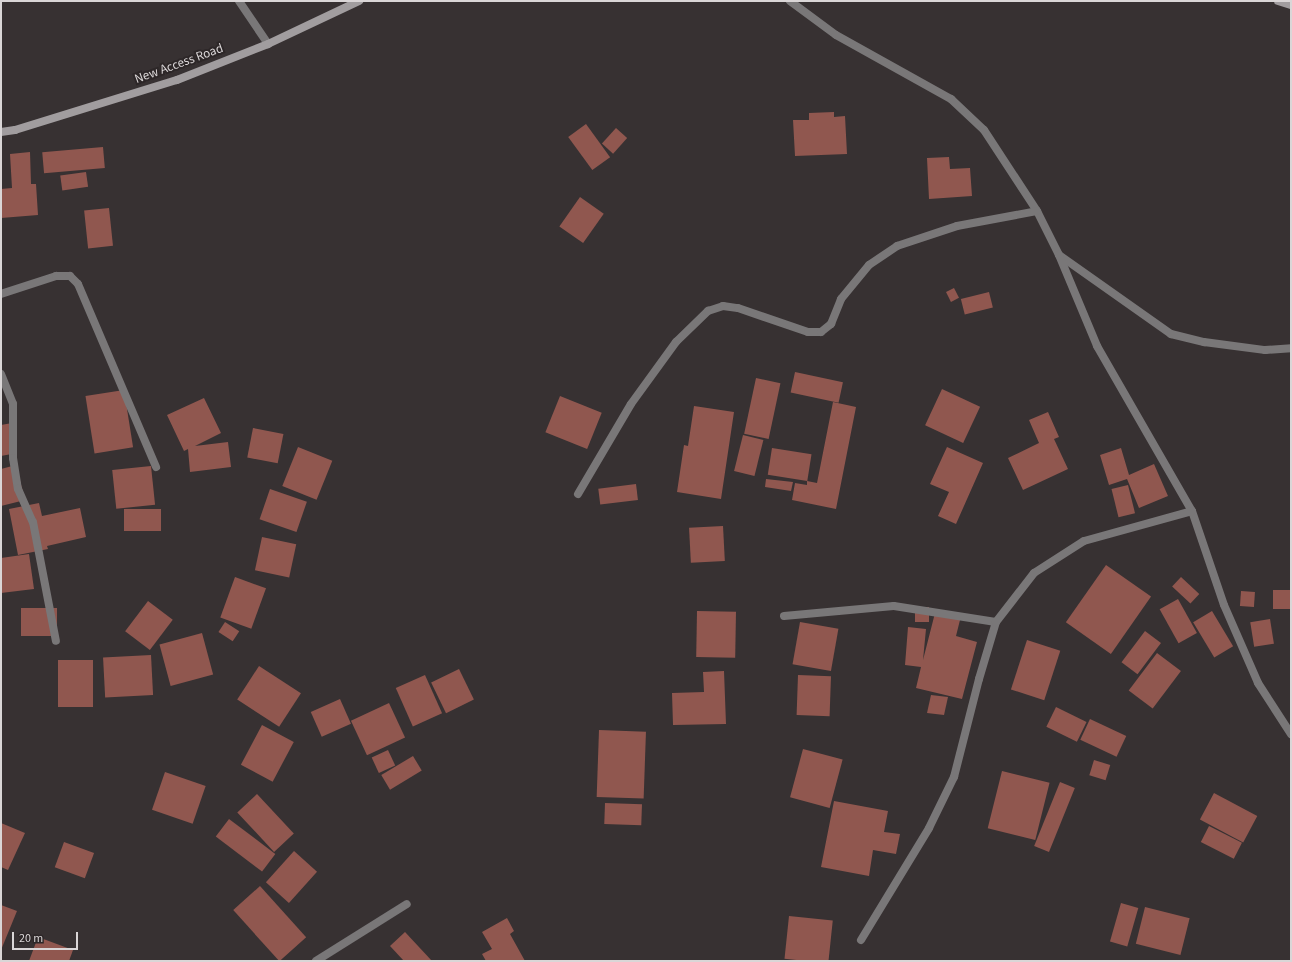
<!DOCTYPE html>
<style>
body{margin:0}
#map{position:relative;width:1292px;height:962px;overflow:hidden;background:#373132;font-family:"Source Sans 3",sans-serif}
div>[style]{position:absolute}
.building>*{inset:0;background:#90574f;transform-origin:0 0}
.service>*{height:8px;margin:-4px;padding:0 4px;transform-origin:4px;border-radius:4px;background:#797778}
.minor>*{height:8px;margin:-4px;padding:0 4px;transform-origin:4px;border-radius:4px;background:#797778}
.secondary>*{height:8px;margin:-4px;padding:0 4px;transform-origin:4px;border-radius:4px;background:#a19d9f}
span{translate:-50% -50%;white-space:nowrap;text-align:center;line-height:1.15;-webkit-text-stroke:4px #2d2728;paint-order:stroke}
.street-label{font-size:13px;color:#dad6d7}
.frame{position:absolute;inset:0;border:2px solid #dad6d7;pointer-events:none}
.scale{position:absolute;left:12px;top:932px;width:66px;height:18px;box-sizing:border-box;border:2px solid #dad6d7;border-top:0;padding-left:5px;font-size:12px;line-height:14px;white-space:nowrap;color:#dad6d7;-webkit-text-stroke:3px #2d2728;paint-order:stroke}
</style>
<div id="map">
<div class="building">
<div style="clip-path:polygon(834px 112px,834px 117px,845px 116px,847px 154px,795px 156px,793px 120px,809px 120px,809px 113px)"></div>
<div style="left:586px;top:124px;width:41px;height:22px;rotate:54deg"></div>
<div style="left:616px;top:128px;width:15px;height:21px;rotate:42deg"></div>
<div style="left:103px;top:147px;width:21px;height:61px;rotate:85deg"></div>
<div style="clip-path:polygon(30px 152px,31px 184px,36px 184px,38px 215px,1px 218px,1px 189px,12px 188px,10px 154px)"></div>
<div style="clip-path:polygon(949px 157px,950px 169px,970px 168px,972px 196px,929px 199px,927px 158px)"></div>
<div style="left:86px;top:172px;width:15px;height:26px;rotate:82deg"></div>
<div style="left:580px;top:197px;width:29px;height:36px;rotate:35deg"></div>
<div style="left:109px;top:208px;width:38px;height:25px;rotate:84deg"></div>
<div style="left:954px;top:288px;width:11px;height:9px;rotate:63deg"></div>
<div style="left:989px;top:292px;width:16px;height:29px;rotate:76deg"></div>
<div style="left:795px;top:372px;width:49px;height:21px;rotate:12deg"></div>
<div style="left:756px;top:378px;width:25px;height:57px;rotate:12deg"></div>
<div style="left:942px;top:389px;width:42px;height:40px;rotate:25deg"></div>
<div style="left:124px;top:390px;width:58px;height:39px;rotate:81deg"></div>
<div style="left:560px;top:396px;width:45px;height:39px;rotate:22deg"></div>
<div style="clip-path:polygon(204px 398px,221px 433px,195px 446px,228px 442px,231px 467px,190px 472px,188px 449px,184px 451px,167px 415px)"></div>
<div style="clip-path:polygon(833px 402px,856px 407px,836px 509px,792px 500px,795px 483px,807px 485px,807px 481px,817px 483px)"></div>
<div style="clip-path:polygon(694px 406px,734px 412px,721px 499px,677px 492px,684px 445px,688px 446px)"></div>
<div style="clip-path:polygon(1048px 412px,1059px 437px,1054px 439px,1068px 469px,1023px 490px,1008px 458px,1039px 443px,1029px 420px)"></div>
<div style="clip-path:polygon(12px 423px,17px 453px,1px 456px,1px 425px)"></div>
<div style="left:253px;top:428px;width:31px;height:30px;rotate:11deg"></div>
<div style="left:743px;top:435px;width:21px;height:37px;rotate:14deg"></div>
<div style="left:298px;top:447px;width:37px;height:42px;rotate:22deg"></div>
<div style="clip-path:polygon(947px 447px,983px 463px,956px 524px,938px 516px,949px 492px,930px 484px)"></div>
<div style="left:772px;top:448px;width:40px;height:27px;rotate:9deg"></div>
<div style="clip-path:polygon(1121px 448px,1129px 475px,1154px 464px,1168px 496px,1139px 508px,1127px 479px,1109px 485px,1100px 455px)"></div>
<div style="clip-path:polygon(16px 465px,25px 500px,1px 506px,1px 469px)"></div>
<div style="left:151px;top:466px;width:39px;height:39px;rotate:84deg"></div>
<div style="clip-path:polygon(766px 479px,793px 482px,791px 491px,765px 487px)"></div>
<div style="left:636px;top:484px;width:16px;height:38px;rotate:83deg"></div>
<div style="left:1128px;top:485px;width:29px;height:17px;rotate:76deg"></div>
<div style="left:270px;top:489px;width:39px;height:32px;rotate:19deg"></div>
<div style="clip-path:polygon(39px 503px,42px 516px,80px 508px,86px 537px,47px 546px,48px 549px,18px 555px,9px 509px)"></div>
<div style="left:161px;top:509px;width:22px;height:37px;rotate:90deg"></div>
<div style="left:723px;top:526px;width:35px;height:34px;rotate:87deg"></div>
<div style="left:262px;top:537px;width:35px;height:34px;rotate:12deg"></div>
<div style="clip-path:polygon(29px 554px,34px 589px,1px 593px,1px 558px)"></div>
<div style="left:1106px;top:565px;width:55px;height:70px;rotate:35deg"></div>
<div style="left:235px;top:577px;width:33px;height:43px;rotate:20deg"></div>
<div style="left:1181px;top:577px;width:25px;height:13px;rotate:43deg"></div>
<div style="left:1273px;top:590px;width:17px;height:19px"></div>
<div style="left:1241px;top:591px;width:14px;height:15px;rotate:4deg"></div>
<div style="left:1178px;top:599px;width:39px;height:21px;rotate:61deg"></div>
<div style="left:148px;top:601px;width:31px;height:38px;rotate:37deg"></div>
<div style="left:915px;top:607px;width:14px;height:15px"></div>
<div style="left:57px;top:608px;width:28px;height:36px;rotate:90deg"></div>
<div style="left:697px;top:611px;width:39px;height:46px;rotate:1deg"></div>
<div style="left:1212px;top:611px;width:41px;height:22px;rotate:59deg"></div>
<div style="clip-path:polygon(935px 613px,960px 620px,956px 636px,977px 642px,962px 699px,916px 688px,921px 667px,905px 665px,908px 627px,926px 629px,923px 660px)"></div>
<div style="left:1270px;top:619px;width:25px;height:20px;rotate:81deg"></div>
<div style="left:225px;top:622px;width:17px;height:12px;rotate:33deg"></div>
<div style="left:800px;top:622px;width:39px;height:43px;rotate:10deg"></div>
<div style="left:1145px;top:631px;width:20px;height:39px;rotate:37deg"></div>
<div style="left:202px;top:633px;width:43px;height:44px;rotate:75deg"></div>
<div style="left:1027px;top:640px;width:35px;height:52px;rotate:18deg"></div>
<div style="left:1157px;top:653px;width:30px;height:47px;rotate:37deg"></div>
<div style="left:151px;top:655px;width:40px;height:48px;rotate:87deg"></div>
<div style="left:58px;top:660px;width:35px;height:47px"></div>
<div style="left:259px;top:666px;width:50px;height:40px;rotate:33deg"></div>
<div style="left:459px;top:669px;width:34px;height:31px;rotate:64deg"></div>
<div style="clip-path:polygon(724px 671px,726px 724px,673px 725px,672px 693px,704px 692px,703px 672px)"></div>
<div style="left:425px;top:675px;width:42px;height:32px;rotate:66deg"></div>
<div style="left:798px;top:675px;width:33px;height:40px;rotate:2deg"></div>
<div style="clip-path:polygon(931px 695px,948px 697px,944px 715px,927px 713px)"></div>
<div style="left:340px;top:699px;width:27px;height:32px;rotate:66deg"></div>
<div style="left:389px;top:703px;width:38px;height:42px;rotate:65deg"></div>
<div style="left:1056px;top:707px;width:34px;height:22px;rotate:26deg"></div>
<div style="left:1090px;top:719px;width:40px;height:23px;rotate:25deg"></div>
<div style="left:262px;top:725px;width:36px;height:45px;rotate:28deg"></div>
<div style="left:599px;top:730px;width:47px;height:67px;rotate:2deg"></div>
<div style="left:803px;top:749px;width:41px;height:50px;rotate:15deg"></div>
<div style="left:388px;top:750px;width:17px;height:18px;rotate:65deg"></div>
<div style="left:413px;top:756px;width:17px;height:37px;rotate:59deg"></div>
<div style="left:1094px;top:760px;width:17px;height:16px;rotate:17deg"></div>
<div style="left:1002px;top:771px;width:49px;height:59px;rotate:14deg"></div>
<div style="left:165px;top:772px;width:43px;height:40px;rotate:19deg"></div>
<div style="left:1060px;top:782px;width:16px;height:69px;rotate:22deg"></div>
<div style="left:1214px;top:793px;width:49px;height:30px;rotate:28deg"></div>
<div style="left:257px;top:794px;width:54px;height:27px;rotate:47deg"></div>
<div style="clip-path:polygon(834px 801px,888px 811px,884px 832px,900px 834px,896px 854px,873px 850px,869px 876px,821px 867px)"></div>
<div style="left:605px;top:803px;width:37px;height:21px;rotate:2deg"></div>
<div style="left:229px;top:819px;width:58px;height:22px;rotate:37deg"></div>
<div style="clip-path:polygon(1px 823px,25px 833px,8px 870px,1px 867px)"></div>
<div style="left:1209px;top:826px;width:37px;height:18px;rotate:27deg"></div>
<div style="left:64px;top:842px;width:32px;height:27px;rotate:20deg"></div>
<div style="left:294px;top:851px;width:31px;height:42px;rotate:42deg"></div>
<div style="left:260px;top:886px;width:69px;height:36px;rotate:48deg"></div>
<div style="left:1121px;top:903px;width:18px;height:40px;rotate:16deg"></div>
<div style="clip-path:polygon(1px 905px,17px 911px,1px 950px)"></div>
<div style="left:1145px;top:907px;width:46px;height:38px;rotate:14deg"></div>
<div style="left:789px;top:916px;width:44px;height:43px;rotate:6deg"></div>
<div style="clip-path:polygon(507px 918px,514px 931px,510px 934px,525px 961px,486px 961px,482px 954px,492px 949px,482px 932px)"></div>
<div style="clip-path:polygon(405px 932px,432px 961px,404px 961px,390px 946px)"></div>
<div style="clip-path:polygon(38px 937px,73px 950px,69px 961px,29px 961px)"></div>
</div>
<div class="service">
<div style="left:1059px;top:255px;width:137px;rotate:35.2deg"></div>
<div style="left:1171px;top:334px;width:34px;rotate:14deg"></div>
<div style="left:1204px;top:342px;width:62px;rotate:7.5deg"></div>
<div style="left:1265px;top:350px;width:26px;rotate:-4deg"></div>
<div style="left:784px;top:616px;width:110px;rotate:-5.2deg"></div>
<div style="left:894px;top:606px;width:103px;rotate:8.9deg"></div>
</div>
<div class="minor">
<div style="left:239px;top:1px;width:52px;rotate:56deg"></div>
<div style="left:790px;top:1px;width:57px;rotate:36.5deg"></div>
<div style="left:836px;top:35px;width:132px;rotate:29.1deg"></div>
<div style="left:951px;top:99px;width:45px;rotate:43.2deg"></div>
<div style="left:984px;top:130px;width:97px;rotate:56.8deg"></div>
<div style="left:1037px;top:211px;width:49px;rotate:63.4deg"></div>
<div style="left:1059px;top:255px;width:99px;rotate:67.3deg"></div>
<div style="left:1097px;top:346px;width:190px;rotate:60.1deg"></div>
<div style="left:1192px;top:511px;width:99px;rotate:71.2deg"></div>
<div style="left:1224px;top:605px;width:85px;rotate:66.4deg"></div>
<div style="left:1258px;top:683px;width:61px;rotate:57.1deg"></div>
<div style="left:1px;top:294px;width:58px;rotate:-18.1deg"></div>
<div style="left:56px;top:276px;width:14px"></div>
<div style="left:70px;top:276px;width:11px;rotate:45deg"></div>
<div style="left:78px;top:284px;width:199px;rotate:66.9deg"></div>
<div style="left:1px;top:374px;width:32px;rotate:68deg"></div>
<div style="left:13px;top:404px;width:54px;rotate:90deg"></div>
<div style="left:13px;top:458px;width:31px;rotate:81deg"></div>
<div style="left:18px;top:489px;width:36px;rotate:66deg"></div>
<div style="left:33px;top:522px;width:121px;rotate:79.1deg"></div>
<div style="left:578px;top:494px;width:104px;rotate:-59.5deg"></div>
<div style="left:631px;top:404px;width:77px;rotate:-54deg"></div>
<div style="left:676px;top:342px;width:45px;rotate:-44.1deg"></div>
<div style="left:708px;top:311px;width:16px;rotate:-18deg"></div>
<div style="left:723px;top:306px;width:15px;rotate:8deg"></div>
<div style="left:738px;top:308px;width:74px;rotate:18.9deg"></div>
<div style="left:808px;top:332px;width:13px"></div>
<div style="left:821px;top:332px;width:13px;rotate:-39deg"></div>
<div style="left:831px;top:324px;width:27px;rotate:-68deg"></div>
<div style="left:841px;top:299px;width:44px;rotate:-50.5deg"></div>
<div style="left:869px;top:265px;width:34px;rotate:-34deg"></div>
<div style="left:897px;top:246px;width:63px;rotate:-18.4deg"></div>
<div style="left:957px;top:226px;width:81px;rotate:-10.6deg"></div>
<div style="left:861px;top:940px;width:131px;rotate:-58.7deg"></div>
<div style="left:929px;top:828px;width:57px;rotate:-63.9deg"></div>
<div style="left:954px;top:777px;width:101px;rotate:-75.7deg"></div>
<div style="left:979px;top:679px;width:59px;rotate:-73.4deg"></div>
<div style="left:996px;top:622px;width:62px;rotate:-52.2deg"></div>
<div style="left:1034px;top:573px;width:59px;rotate:-32.6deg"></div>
<div style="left:1084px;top:541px;width:112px;rotate:-15.5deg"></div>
<div style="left:316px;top:961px;width:107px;rotate:-32.1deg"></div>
</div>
<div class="secondary">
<div style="left:1278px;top:1px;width:14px;rotate:17deg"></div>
<div style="left:1px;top:132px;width:14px;rotate:-8deg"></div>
<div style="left:15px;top:130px;width:170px;rotate:-17.2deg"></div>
<div style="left:177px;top:80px;width:98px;rotate:-21.6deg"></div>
<div style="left:268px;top:44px;width:101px;rotate:-25.3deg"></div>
</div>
<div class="street-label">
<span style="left:179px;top:64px;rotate:-20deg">New Access Road</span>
</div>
<div class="frame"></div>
<div class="scale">20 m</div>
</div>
